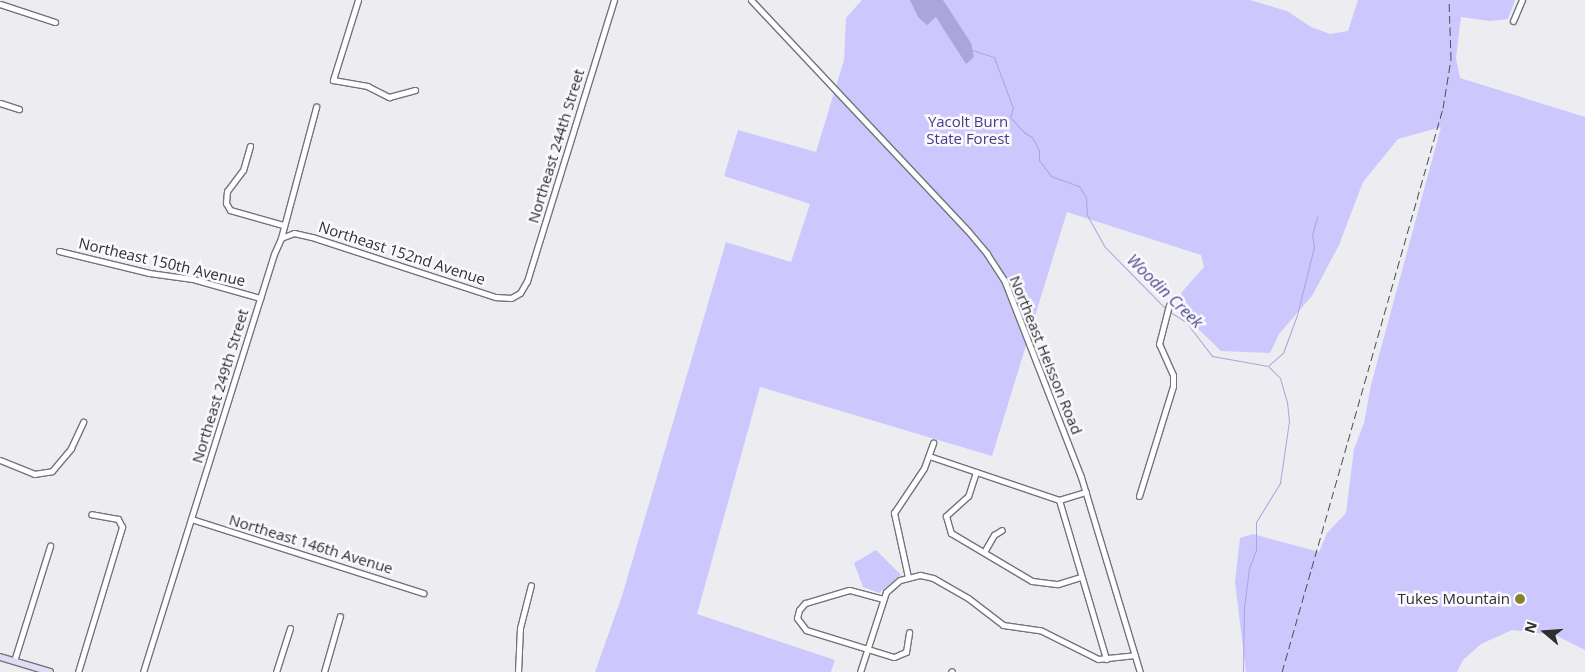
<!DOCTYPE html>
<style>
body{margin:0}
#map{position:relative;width:1585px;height:672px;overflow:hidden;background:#ececf1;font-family:"Open Sans",sans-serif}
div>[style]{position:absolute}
.green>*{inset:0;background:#ccc8fd}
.water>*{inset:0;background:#aaa5dd}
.stream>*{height:1px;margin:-0.5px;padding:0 0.5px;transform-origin:0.5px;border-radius:0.5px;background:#aaa5dd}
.roads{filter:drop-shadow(1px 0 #747478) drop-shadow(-1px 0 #747478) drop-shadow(0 1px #747478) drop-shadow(0 -1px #747478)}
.minor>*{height:5px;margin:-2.5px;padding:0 2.5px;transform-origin:2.5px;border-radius:2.5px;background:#fff}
.major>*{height:6px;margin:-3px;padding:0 3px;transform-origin:3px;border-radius:3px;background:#dfddf6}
.rail>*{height:1px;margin-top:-0.5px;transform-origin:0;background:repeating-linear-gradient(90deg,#4e4e50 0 8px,transparent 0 12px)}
.dots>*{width:14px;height:14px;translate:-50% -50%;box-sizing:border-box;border:2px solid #f9f9fe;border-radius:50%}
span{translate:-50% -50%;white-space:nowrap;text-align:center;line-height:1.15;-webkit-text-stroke:5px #f9f9fe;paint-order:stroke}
.park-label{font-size:15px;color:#493d81}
.street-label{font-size:15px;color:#2f2f30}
.poi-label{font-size:15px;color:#2f2f30}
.right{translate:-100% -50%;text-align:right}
.water-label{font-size:16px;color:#51468b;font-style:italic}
.north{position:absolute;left:1520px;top:607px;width:50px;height:50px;-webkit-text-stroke:4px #f9f9fe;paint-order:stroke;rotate:288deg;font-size:14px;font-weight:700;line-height:20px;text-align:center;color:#2f2f30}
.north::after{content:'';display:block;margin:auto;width:18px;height:22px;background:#2f2f30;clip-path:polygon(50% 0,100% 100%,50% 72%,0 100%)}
</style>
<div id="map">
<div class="green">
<div style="clip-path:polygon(862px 0,1250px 0,1287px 11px,1311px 27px,1330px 34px,1348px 31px,1358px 0,1515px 0,1508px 19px,1490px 21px,1461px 17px,1456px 58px,1460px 78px,1585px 117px,1585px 650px,1555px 635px,1512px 630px,1481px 644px,1463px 660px,1457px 672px,1246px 672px,1235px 582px,1240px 538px,1253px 534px,1319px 552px,1327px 533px,1346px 513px,1354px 449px,1364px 423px,1371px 385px,1441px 127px,1398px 139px,1363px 182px,1339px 245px,1312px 296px,1279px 334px,1270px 353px,1221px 351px,1184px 315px,1181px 293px,1204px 267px,1201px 255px,1067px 212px,992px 456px,760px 387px,697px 614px,835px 660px,831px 672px,595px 672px,622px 596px,726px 242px,791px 262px,810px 204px,724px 176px,738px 130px,816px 152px,844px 60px,846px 18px)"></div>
<div style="clip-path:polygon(876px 550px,901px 575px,879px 593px,863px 587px,854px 563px)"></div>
</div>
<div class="water">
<div style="clip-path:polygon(910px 0,943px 0,971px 43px,974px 57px,966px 64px,936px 17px,927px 25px,918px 17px)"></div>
</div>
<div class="stream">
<div style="left:972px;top:50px;width:23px;rotate:18deg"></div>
<div style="left:994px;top:57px;width:54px;rotate:69.6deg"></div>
<div style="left:1013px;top:108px;width:9px;rotate:108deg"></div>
<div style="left:1010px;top:117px;width:22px;rotate:47deg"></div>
<div style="left:1025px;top:133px;width:8px;rotate:30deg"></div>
<div style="left:1032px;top:137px;width:15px;rotate:62deg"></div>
<div style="left:1039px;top:150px;width:10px;rotate:90deg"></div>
<div style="left:1039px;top:160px;width:20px;rotate:53deg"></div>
<div style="left:1051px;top:176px;width:30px;rotate:20deg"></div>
<div style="left:1079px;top:186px;width:13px;rotate:58deg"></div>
<div style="left:1086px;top:197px;width:18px;rotate:87deg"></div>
<div style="left:1087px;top:215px;width:37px;rotate:61deg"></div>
<div style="left:1105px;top:247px;width:86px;rotate:45.5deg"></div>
<div style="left:1170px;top:312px;width:19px;rotate:32deg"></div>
<div style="left:1186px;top:322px;width:43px;rotate:52.6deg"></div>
<div style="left:1212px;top:356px;width:57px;rotate:10.1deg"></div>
<div style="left:1268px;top:366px;width:17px;rotate:45deg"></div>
<div style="left:1280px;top:378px;width:25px;rotate:74deg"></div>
<div style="left:1287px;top:402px;width:19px;rotate:84deg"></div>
<div style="left:1289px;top:421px;width:63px;rotate:98.3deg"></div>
<div style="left:1280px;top:483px;width:46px;rotate:121.6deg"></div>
<div style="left:1256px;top:522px;width:28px;rotate:90deg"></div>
<div style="left:1256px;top:550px;width:19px;rotate:111deg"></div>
<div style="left:1249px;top:568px;width:40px;rotate:97.1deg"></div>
<div style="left:1244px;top:608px;width:64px;rotate:90.9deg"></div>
<div style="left:1269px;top:365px;width:18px;rotate:-41deg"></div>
<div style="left:1283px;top:353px;width:40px;rotate:-69.8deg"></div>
<div style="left:1297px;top:315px;width:70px;rotate:-76deg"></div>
<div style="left:1314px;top:247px;width:12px;rotate:-99deg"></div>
<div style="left:1312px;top:235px;width:19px;rotate:-74deg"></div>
</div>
<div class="roads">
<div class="minor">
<div style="left:358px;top:0;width:84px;rotate:107.4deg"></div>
<div style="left:333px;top:80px;width:35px;rotate:10deg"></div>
<div style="left:367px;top:86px;width:25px;rotate:27deg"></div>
<div style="left:389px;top:97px;width:27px;rotate:-15deg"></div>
<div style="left:751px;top:0;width:317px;rotate:46.8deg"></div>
<div style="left:968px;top:231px;width:30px;rotate:50deg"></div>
<div style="left:987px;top:254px;width:33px;rotate:57deg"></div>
<div style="left:1005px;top:282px;width:209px;rotate:68.7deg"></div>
<div style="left:1081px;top:477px;width:204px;rotate:73.2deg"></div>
<div style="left:0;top:4px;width:58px;rotate:18.1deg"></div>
<div style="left:1513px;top:21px;width:23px;rotate:-67deg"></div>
<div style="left:0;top:103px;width:20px;rotate:18deg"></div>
<div style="left:250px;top:146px;width:25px;rotate:106deg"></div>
<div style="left:243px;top:170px;width:26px;rotate:127deg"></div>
<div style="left:227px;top:191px;width:12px;rotate:95deg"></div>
<div style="left:226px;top:203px;width:8px;rotate:60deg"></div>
<div style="left:230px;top:210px;width:55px;rotate:15.8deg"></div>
<div style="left:281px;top:238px;width:14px;rotate:-21deg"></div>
<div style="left:294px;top:233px;width:18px;rotate:13deg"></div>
<div style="left:312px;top:237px;width:194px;rotate:18.1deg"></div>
<div style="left:496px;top:297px;width:15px;rotate:4deg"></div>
<div style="left:511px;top:298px;width:10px;rotate:-29deg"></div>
<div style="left:520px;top:293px;width:14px;rotate:-60deg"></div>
<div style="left:527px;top:281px;width:294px;rotate:-72.8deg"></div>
<div style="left:59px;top:251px;width:93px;rotate:13.7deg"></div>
<div style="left:149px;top:273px;width:44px;rotate:7.8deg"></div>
<div style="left:193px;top:279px;width:70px;rotate:15.8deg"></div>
<div style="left:929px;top:456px;width:137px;rotate:18.7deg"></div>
<div style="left:0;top:460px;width:37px;rotate:22deg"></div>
<div style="left:34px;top:474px;width:18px;rotate:-9deg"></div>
<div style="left:52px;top:471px;width:30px;rotate:-50deg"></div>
<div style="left:71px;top:448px;width:29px;rotate:-65deg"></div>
<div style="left:976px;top:472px;width:25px;rotate:108deg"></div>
<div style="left:968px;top:496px;width:30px;rotate:138deg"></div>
<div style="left:946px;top:516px;width:18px;rotate:74deg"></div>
<div style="left:951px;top:533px;width:94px;rotate:30.7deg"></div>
<div style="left:1032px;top:581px;width:26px;rotate:7deg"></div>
<div style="left:1058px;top:584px;width:24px;rotate:-17deg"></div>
<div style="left:1139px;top:496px;width:115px;rotate:-72.8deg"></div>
<div style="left:1173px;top:386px;width:11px;rotate:-90deg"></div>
<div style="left:1173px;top:375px;width:34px;rotate:-114deg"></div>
<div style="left:1159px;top:344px;width:40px;rotate:-75.6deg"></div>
<div style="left:1059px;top:500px;width:166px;rotate:73.5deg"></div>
<div style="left:1059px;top:500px;width:28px;rotate:-17deg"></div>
<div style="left:191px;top:519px;width:244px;rotate:17.7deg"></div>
<div style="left:984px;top:552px;width:20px;rotate:-60deg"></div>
<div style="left:994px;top:535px;width:9px;rotate:-32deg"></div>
<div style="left:908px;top:577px;width:66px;rotate:-102.3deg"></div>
<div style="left:894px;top:513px;width:54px;rotate:-56.3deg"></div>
<div style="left:924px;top:468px;width:27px;rotate:-70deg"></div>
<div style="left:883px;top:599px;width:35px;rotate:-165deg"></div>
<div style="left:849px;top:590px;width:46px;rotate:163.5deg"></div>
<div style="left:805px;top:603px;width:9px;rotate:131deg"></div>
<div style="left:799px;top:610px;width:8px;rotate:104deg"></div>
<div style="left:797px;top:618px;width:15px;rotate:53deg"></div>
<div style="left:806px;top:630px;width:92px;rotate:17.1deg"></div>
<div style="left:894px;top:657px;width:13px;rotate:-23deg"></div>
<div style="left:906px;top:652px;width:20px;rotate:-81deg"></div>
<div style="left:14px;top:661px;width:121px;rotate:-72.6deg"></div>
<div style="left:78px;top:672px;width:152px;rotate:-73.1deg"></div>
<div style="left:122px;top:527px;width:9px;rotate:-117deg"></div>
<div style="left:118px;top:519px;width:27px;rotate:-170deg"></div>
<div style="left:143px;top:672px;width:438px;rotate:-72.6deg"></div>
<div style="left:274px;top:254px;width:17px;rotate:-66deg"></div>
<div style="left:281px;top:238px;width:136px;rotate:-75deg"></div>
<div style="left:276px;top:672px;width:46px;rotate:-72.3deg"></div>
<div style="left:324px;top:672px;width:58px;rotate:-74.1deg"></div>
<div style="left:518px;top:672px;width:44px;rotate:-87.4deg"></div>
<div style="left:520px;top:628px;width:44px;rotate:-75.7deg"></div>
<div style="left:860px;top:672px;width:84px;rotate:-72deg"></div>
<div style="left:886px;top:592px;width:18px;rotate:-41deg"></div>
<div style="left:900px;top:580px;width:21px;rotate:-14deg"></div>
<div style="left:920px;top:575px;width:13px;rotate:13deg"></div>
<div style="left:933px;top:578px;width:40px;rotate:29.7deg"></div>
<div style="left:968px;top:598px;width:44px;rotate:37.6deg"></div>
<div style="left:1003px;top:625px;width:37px;rotate:8deg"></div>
<div style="left:1040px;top:630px;width:65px;rotate:26.6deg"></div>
<div style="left:1098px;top:659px;width:37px;rotate:-6deg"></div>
<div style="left:951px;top:672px;width:1px;rotate:-45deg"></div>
</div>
<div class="major">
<div style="left:0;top:657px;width:52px;rotate:16.7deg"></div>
</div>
</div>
<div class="rail">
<div style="left:1282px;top:672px;width:587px;rotate:-74.07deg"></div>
<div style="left:1443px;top:108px;width:50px;rotate:-80.7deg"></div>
<div style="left:1451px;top:59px;width:59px;rotate:-91.9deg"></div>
</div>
<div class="dots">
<div style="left:1520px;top:599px;background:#86842d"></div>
</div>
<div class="park-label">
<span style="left:968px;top:130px">Yacolt Burn<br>State Forest</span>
</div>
<div class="street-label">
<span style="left:556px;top:146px;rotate:-73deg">Northeast 244th Street</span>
<span style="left:402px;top:253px;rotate:18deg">Northeast 152nd Avenue</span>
<span style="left:162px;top:262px;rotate:13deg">Northeast 150th Avenue</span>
<span style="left:1046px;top:355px;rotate:68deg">Northeast Heisson Road</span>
<span style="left:220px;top:386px;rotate:-73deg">Northeast 249th Street</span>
<span style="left:311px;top:544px;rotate:17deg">Northeast 146th Avenue</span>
</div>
<div class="poi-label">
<span class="right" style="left:1510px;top:599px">Tukes Mountain</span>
</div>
<div class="water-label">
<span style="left:1165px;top:291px;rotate:44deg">Woodin Creek</span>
</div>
<div class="north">N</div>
</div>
